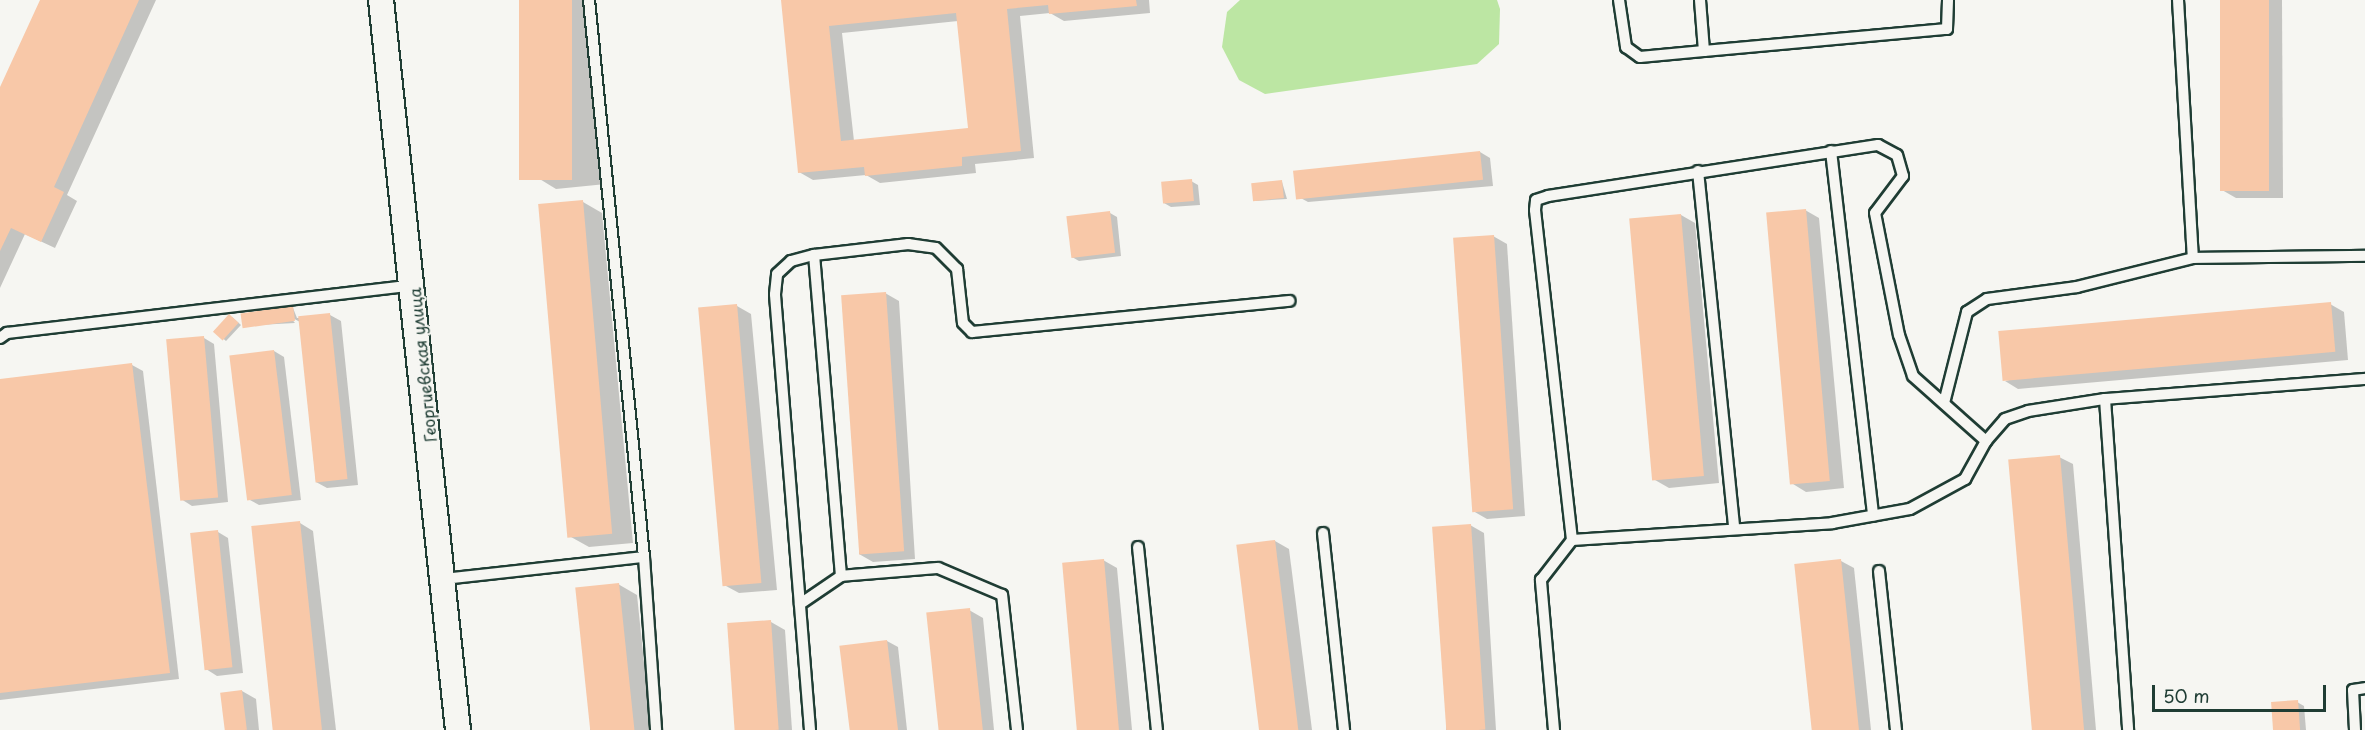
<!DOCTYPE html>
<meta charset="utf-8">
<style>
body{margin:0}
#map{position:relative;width:2365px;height:730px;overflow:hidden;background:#f6f6f2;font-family:"Playpen Sans",sans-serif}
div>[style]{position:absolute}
.green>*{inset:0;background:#bce6a3}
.shadow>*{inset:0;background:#0003}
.building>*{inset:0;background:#f8c8a8;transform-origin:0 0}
.roads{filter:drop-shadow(2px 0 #1f3d34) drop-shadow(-2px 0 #1f3d34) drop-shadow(0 2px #1f3d34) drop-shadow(0 -2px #1f3d34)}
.service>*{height:10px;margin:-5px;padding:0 5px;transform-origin:5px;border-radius:5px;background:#f6f6f2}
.tertiary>*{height:24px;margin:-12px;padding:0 12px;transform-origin:12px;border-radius:12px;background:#f6f6f2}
span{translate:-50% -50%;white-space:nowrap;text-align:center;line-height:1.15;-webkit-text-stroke:4.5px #f6f6f2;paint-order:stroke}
.street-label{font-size:16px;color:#1f3d34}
.scale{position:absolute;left:2152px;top:685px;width:174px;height:27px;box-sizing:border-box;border:3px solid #1f3d34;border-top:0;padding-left:8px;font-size:18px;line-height:21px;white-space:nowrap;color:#1f3d34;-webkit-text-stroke:4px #f6f6f2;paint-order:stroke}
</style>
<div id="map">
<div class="green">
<div style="clip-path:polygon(1240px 0,1497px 0,1500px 9px,1499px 44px,1477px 64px,1265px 94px,1239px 80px,1222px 47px,1227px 12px)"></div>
</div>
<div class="shadow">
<div style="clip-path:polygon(41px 0,156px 0,67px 195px,77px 201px,55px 248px,25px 234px,0 288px,0 90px)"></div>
<div style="clip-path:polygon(521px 0,589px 0,606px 184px,556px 189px,538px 178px)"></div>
<div style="clip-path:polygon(evenodd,782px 0,1149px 0,1150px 13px,1064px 21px,1050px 13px,1020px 16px,1034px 158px,975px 164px,976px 173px,880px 183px,866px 175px,813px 180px,799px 172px,782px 0,958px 21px,969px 129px,854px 141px,842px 33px,958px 21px)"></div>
<div style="clip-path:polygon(2221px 0,2282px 0,2283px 198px,2236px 198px,2222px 190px)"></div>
<div style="clip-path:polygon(1480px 152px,1490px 158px,1493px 186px,1308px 202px,1297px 196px)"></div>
<div style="clip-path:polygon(1191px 181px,1198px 185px,1200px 205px,1171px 207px,1164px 203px)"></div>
<div style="clip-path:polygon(1282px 182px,1287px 199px,1254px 201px)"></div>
<div style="clip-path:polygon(583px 202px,602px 213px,633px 543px,589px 547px,571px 537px)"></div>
<div style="clip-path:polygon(1805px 210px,1819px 218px,1844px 488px,1806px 492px,1793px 484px)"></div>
<div style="clip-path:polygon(1110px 213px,1117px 217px,1121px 256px,1079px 261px,1072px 257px)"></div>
<div style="clip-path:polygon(1681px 215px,1695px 223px,1719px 483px,1669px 488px,1655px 480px,1631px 220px)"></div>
<div style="clip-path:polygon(1493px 236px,1507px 244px,1525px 516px,1487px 519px,1473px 511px)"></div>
<div style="clip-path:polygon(885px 293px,899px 301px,915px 559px,873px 562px,859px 554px)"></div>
<div style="clip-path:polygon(2330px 304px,2344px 312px,2348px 360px,2018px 389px,2005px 381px)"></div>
<div style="clip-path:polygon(737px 306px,751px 314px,777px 590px,739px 593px,726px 586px)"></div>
<div style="clip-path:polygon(293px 308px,297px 318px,330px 315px,341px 321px,358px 485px,327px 488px,316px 482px,300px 322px,289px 316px,295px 323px,243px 326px)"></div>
<div style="clip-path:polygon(232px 317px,241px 325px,226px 341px,214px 331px)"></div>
<div style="clip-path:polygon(204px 338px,214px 344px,228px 502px,192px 506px,181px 499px)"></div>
<div style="clip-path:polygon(274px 351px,284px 357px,301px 500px,259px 505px,248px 499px)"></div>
<div style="clip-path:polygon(132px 365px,143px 371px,179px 679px,0 700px,0 380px)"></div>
<div style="clip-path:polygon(2059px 457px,2073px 464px,2096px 730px,2032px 730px)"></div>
<div style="clip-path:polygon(300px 523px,313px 531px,336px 730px,276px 730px)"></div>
<div style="clip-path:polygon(1470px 525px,1484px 533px,1496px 730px,1446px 730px)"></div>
<div style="clip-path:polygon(218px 532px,228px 538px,243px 673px,217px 676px,206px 669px)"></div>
<div style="clip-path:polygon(1275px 541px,1289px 549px,1312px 730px,1261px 730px)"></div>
<div style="clip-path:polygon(1103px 560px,1117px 568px,1132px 730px,1079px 730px)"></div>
<div style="clip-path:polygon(1841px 561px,1854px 568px,1871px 730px,1813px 730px)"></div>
<div style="clip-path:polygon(618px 584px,637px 595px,651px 730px,590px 730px)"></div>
<div style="clip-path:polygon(969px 610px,983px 618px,994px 730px,939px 730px)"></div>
<div style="clip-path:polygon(771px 622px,785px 630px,792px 730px,736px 730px)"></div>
<div style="clip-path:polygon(887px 641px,898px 647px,907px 730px,850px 730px)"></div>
<div style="clip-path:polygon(242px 691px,256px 699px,259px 730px,225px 730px)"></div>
<div style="clip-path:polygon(2297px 702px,2304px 706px,2306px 730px,2275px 730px)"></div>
</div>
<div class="building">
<div style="clip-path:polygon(40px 0,139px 0,54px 187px,64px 192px,41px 242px,11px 228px,0 251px,0 87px)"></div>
<div style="left:519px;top:0;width:53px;height:180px"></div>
<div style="clip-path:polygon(evenodd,781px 0,1136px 0,1137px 6px,1049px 14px,1048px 5px,1007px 9px,1021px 151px,962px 157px,962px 166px,865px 176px,864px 167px,798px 173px,781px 0,956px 13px,968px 128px,841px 141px,829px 26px,956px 13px)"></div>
<div style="left:2220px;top:0;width:49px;height:191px"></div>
<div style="left:1480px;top:151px;width:29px;height:188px;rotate:84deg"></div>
<div style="left:1192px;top:179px;width:22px;height:31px;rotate:85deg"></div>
<div style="left:1282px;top:180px;width:18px;height:31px;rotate:84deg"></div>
<div style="left:583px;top:200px;width:335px;height:45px;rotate:85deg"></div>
<div style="left:1806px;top:209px;width:273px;height:40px;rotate:85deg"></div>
<div style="left:1110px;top:211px;width:42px;height:44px;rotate:83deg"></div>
<div style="left:1681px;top:214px;width:263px;height:52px;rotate:85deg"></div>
<div style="left:1494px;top:235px;width:275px;height:41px;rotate:86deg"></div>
<div style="left:886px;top:292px;width:260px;height:45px;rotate:86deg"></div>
<div style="left:2331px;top:302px;width:50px;height:334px;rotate:85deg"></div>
<div style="left:737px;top:304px;width:280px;height:39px;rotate:85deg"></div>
<div style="left:293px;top:306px;width:15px;height:53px;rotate:82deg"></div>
<div style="left:330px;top:313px;width:167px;height:32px;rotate:84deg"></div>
<div style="left:229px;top:314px;width:13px;height:24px;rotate:42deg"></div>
<div style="left:204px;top:336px;width:162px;height:38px;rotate:85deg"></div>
<div style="left:274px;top:350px;width:146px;height:45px;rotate:83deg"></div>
<div style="clip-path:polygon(132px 363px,170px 673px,0 693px,0 379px)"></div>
<div style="left:2060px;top:455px;width:276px;height:52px;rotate:85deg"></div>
<div style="left:300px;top:521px;width:210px;height:49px;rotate:84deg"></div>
<div style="left:1471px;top:524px;width:206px;height:39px;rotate:86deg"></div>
<div style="left:218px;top:530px;width:138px;height:28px;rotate:84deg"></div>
<div style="left:1275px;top:540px;width:192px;height:39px;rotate:83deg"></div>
<div style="left:1104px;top:559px;width:172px;height:42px;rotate:85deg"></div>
<div style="left:1841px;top:559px;width:172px;height:47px;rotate:84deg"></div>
<div style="left:619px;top:583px;width:148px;height:44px;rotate:84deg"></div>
<div style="left:970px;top:608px;width:123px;height:44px;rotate:84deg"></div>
<div style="left:771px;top:620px;width:110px;height:44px;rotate:86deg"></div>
<div style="left:887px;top:640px;width:91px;height:48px;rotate:83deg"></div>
<div style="left:242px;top:690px;width:40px;height:22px;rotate:83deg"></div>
<div style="left:2298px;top:700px;width:30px;height:27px;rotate:86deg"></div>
</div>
<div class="roads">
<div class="service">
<div style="left:589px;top:0;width:560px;rotate:84.36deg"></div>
<div style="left:1619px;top:0;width:48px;rotate:81.5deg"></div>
<div style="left:1626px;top:47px;width:17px;rotate:36deg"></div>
<div style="left:1640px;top:57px;width:64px;rotate:-5.4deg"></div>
<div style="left:1704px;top:51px;width:51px;rotate:-94.5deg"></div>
<div style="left:2178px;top:0;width:258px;rotate:86.7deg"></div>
<div style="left:2193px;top:258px;width:172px;rotate:-0.7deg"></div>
<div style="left:1704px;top:51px;width:244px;rotate:-5.2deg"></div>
<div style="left:1947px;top:29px;width:29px;rotate:-88deg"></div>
<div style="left:1831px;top:151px;width:367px;rotate:83.4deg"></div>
<div style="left:1698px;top:171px;width:359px;rotate:84.2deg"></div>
<div style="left:0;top:338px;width:9px;rotate:-36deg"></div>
<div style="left:7px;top:333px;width:409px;rotate:-6.7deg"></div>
<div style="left:2105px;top:399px;width:332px;rotate:86deg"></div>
<div style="left:1944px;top:403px;width:94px;rotate:-75.8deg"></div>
<div style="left:1967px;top:312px;width:24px;rotate:-33deg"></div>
<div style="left:1987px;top:299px;width:91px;rotate:-7.6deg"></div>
<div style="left:2077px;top:287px;width:120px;rotate:-14deg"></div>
<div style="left:1323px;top:533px;width:198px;rotate:83.9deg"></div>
<div style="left:1572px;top:540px;width:332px;rotate:-96.4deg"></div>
<div style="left:1535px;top:210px;width:10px;rotate:-84deg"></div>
<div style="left:1536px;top:200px;width:13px;rotate:-18deg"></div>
<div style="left:1548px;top:196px;width:334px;rotate:-8.8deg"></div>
<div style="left:1878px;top:145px;width:21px;rotate:28deg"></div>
<div style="left:1897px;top:155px;width:22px;rotate:74deg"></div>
<div style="left:1903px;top:176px;width:46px;rotate:127.1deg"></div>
<div style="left:1875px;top:213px;width:124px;rotate:78.9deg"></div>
<div style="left:1899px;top:335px;width:43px;rotate:71.1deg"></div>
<div style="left:1913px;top:376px;width:98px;rotate:41.7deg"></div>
<div style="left:1138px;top:547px;width:184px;rotate:84.1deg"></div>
<div style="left:1879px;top:571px;width:160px;rotate:83.9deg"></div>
<div style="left:444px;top:579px;width:201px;rotate:-6.3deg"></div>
<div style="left:644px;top:557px;width:173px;rotate:86deg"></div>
<div style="left:800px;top:604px;width:50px;rotate:-34.3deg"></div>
<div style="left:810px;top:730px;width:437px;rotate:-94.6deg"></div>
<div style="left:775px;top:294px;width:20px;rotate:-84deg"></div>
<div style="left:777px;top:274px;width:19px;rotate:-43deg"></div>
<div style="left:791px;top:261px;width:24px;rotate:-15deg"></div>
<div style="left:1017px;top:730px;width:136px;rotate:-96.3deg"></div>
<div style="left:1002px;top:595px;width:69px;rotate:-157.1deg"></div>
<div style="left:938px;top:568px;width:97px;rotate:175.3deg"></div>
<div style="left:841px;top:576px;width:322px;rotate:-94.8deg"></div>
<div style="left:814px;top:255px;width:95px;rotate:-6.7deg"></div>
<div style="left:908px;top:244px;width:28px;rotate:8deg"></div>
<div style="left:936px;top:248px;width:30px;rotate:45deg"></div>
<div style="left:957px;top:269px;width:54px;rotate:83.7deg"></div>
<div style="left:963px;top:323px;width:13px;rotate:45deg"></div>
<div style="left:972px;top:332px;width:319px;rotate:-5.6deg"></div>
<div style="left:1554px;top:730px;width:151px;rotate:-95deg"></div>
<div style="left:1541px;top:580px;width:51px;rotate:-52.2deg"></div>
<div style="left:1572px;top:540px;width:261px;rotate:-3.7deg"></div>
<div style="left:1832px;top:523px;width:79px;rotate:-10.2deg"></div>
<div style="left:1910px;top:509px;width:63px;rotate:-28.6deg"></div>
<div style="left:1965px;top:479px;width:43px;rotate:-61.1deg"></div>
<div style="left:1986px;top:441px;width:29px;rotate:-49deg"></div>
<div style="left:2005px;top:419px;width:24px;rotate:-19deg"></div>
<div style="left:2028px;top:411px;width:78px;rotate:-8.9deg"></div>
<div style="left:2105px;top:399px;width:261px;rotate:-4.4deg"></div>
<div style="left:2355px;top:730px;width:40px;rotate:-92.9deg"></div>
<div style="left:2353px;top:690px;width:12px;rotate:-9deg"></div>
</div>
<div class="tertiary">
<div style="left:381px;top:0;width:734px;rotate:83.98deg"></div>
</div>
</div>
<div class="street-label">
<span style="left:422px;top:365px;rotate:-96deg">Георгиевская улица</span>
</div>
<div class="scale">50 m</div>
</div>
